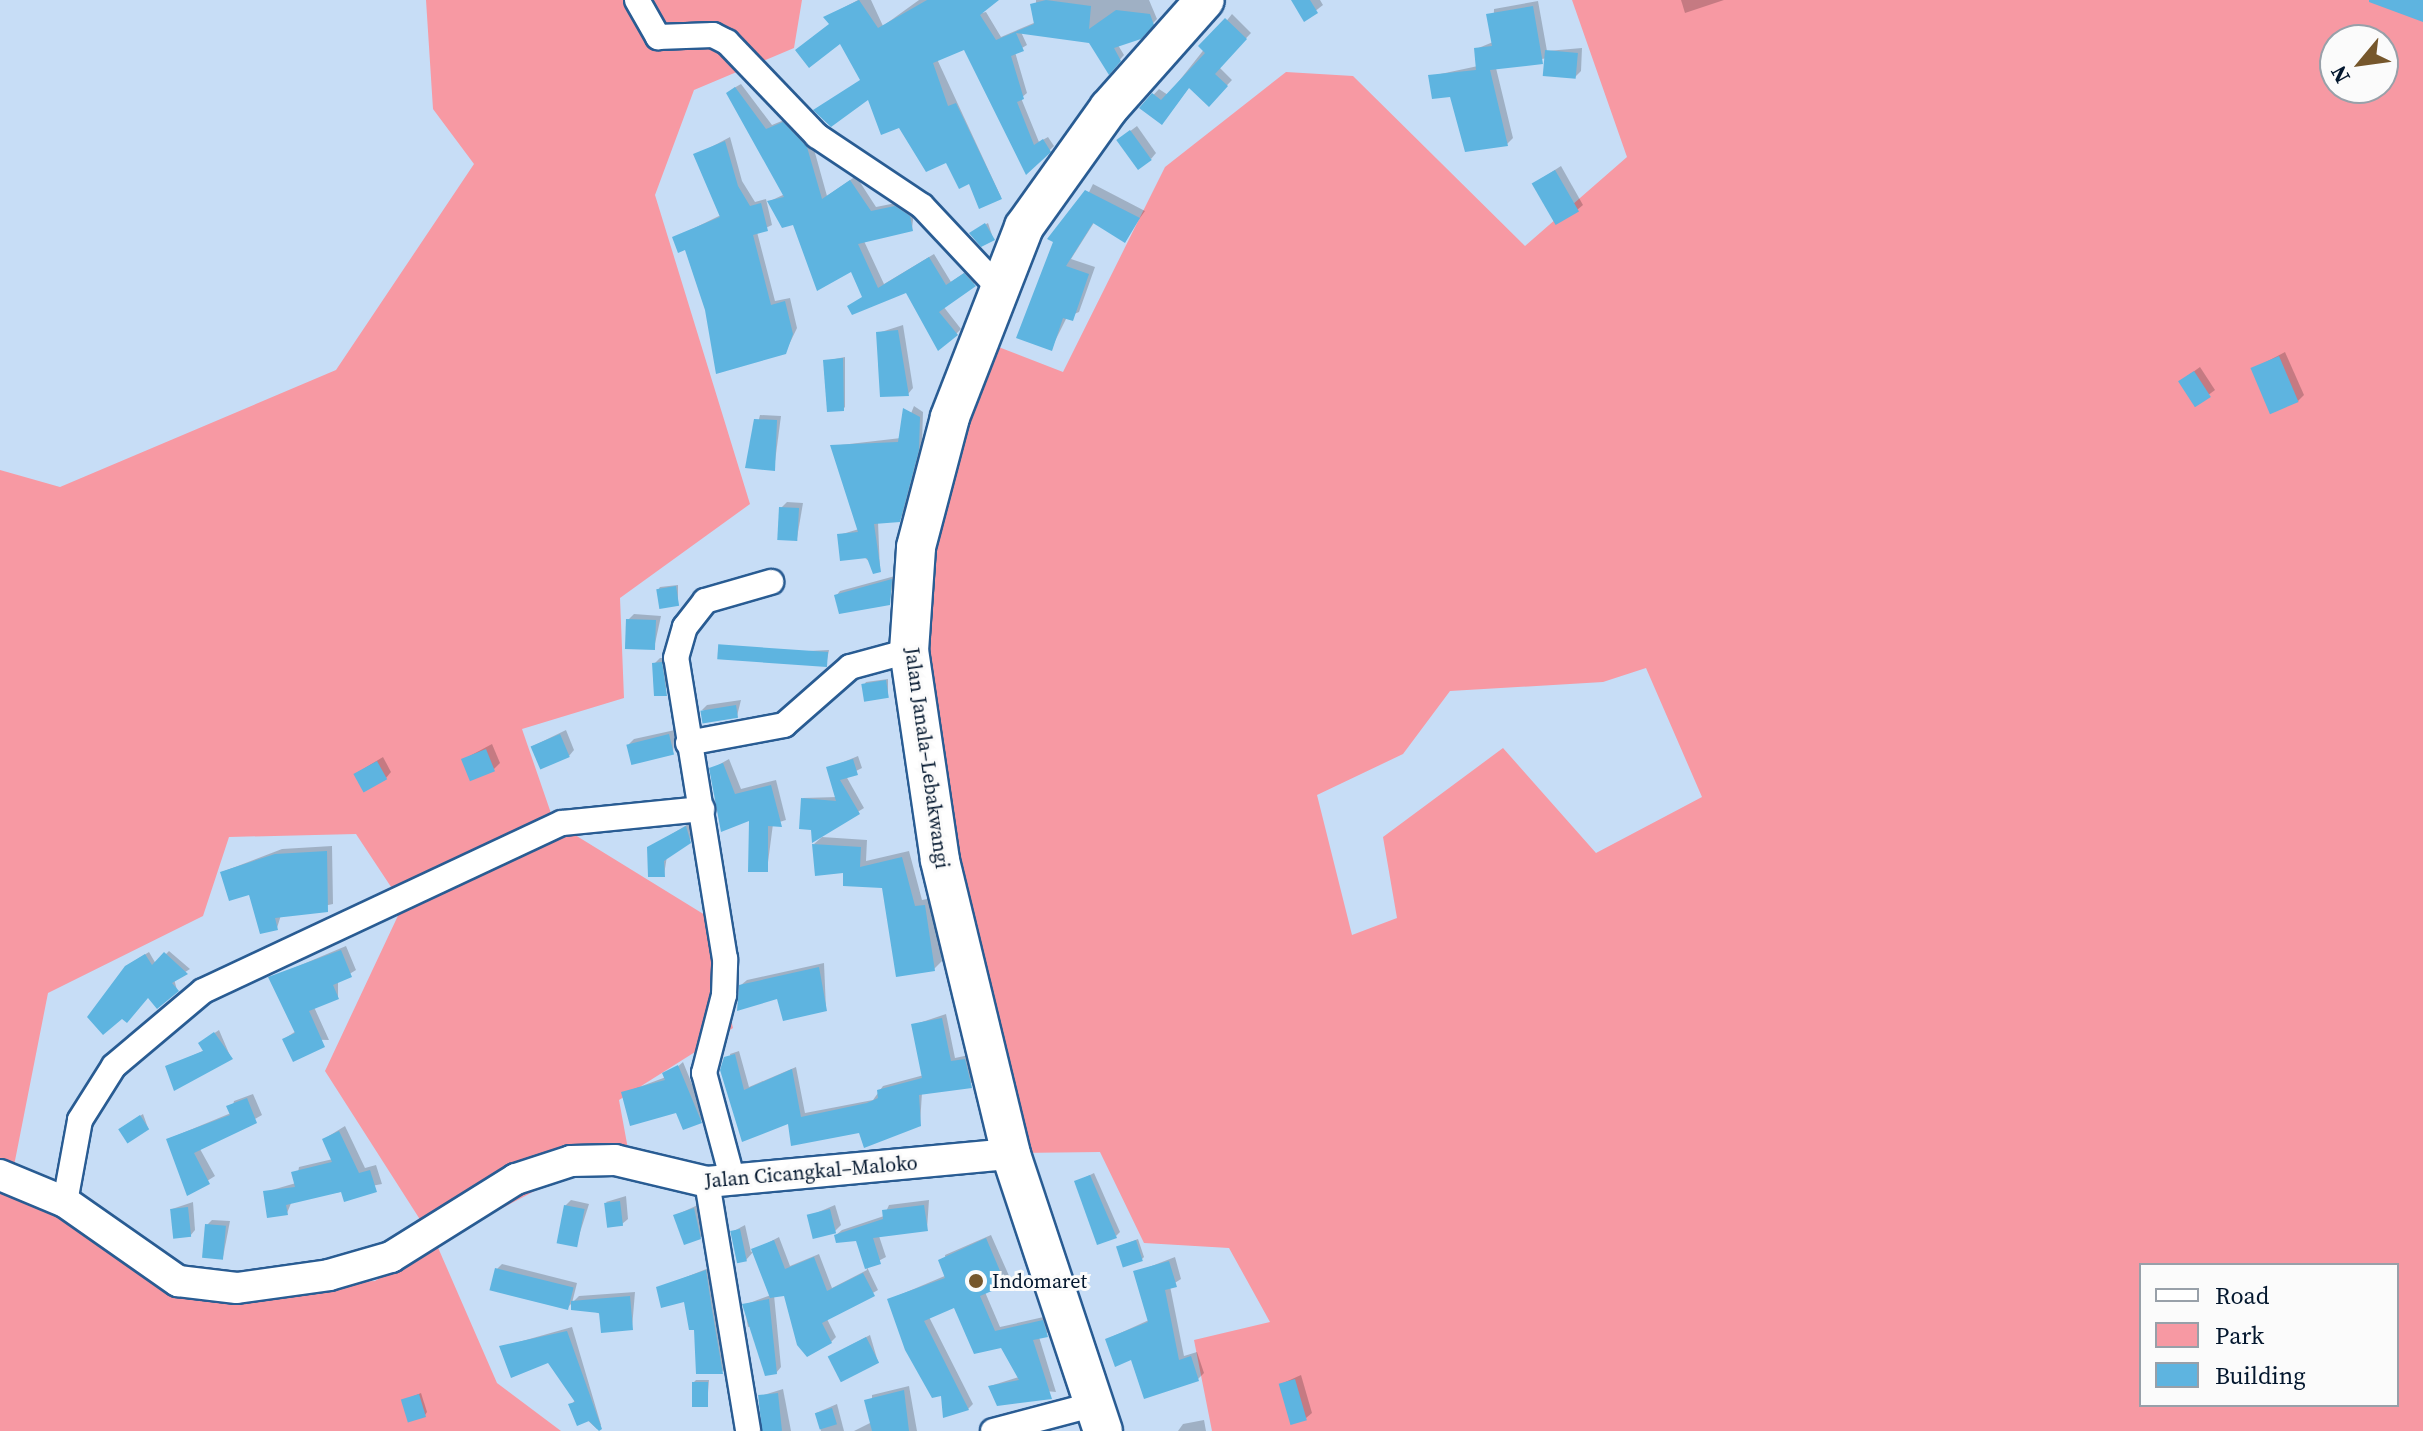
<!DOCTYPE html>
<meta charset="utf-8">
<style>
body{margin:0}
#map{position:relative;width:2423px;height:1431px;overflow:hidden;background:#c7ddf6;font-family:"Source Serif 4",serif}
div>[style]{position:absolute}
.green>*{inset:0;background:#f799a3}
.shadow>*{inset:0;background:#0003}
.building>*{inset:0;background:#5eb4e0;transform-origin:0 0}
.roads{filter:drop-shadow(2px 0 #295c93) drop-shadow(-2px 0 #295c93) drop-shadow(0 2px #295c93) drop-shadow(0 -2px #295c93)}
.minor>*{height:24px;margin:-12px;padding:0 12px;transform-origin:12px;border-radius:12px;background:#fff}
.tertiary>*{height:30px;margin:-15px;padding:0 15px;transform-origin:15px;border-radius:15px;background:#fff}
.primary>*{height:38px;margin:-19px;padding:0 19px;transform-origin:19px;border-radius:19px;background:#fff}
.dots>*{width:22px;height:22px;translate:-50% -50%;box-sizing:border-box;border:4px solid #fbfbfb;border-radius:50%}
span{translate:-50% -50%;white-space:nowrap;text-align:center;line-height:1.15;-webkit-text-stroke:6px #fbfbfb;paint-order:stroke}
.street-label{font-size:20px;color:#03172e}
.poi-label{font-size:20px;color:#03172e}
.left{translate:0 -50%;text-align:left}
.legend{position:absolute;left:2139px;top:1263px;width:260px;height:144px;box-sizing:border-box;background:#fbfbfb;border:2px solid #98a0a9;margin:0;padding:10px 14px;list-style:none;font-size:24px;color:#03172e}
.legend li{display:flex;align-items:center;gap:16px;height:40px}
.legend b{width:40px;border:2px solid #98a0a9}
.north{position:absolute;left:2319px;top:24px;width:80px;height:80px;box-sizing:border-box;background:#fbfbfb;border:2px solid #98a0a9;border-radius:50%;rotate:241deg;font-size:22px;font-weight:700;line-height:32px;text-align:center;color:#03172e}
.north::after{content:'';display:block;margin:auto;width:28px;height:36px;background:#76572c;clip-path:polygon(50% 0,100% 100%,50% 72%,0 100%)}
</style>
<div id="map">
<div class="green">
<div style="clip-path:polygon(evenodd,426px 0,802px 0,794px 48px,694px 90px,655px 195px,750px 504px,620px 598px,624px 698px,522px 729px,554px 822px,705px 915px,733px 1028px,619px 1100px,632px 1171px,565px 1175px,436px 1243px,497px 1383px,561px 1431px,0 1431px,0 470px,60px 487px,336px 370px,474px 164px,433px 109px,426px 0,356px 834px,403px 905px,325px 1071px,435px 1243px,375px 1281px,198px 1290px,10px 1186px,48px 993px,203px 916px,229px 837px,356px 834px)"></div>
<div style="clip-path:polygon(evenodd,1572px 0,2423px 0,2423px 1431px,1212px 1431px,1194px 1340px,1270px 1322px,1229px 1248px,1144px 1243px,1100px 1152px,1015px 1153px,915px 646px,937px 486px,983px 341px,1063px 372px,1165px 167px,1286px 72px,1353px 76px,1525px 246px,1627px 157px,1572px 0,2335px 40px,2383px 40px,2383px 88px,2335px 88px,2335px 40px,1572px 0,1646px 668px,1702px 797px,1596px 853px,1503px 748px,1383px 837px,1397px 918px,1352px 935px,1317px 795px,1403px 754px,1450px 691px,1603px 682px,1646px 668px,1572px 0,2141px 1265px,2397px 1265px,2397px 1405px,2141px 1405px,2141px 1265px)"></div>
</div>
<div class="shadow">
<div style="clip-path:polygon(858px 0,871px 0,883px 26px,919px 0,987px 0,973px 15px,986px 12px,1001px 37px,1036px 22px,1036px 0,1149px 0,1157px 19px,1140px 37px,1118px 45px,1124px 55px,1109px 72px,1091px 41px,1021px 32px,1027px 45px,1015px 52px,1027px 93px,1021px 98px,1039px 142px,1048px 137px,1054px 146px,1027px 172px,965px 47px,937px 59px,1001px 197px,970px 181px,862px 79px,826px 17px)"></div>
<div style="clip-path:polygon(1293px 0,1320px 0,1323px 5px,1305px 19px)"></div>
<div style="clip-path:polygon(1681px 0,1724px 0,1685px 13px)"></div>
<div style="clip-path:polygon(1538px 1px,1547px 51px,1582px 48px,1581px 71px,1575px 77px,1547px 58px,1496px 68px,1513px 138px,1507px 144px,1431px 76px,1478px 66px,1476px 49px,1493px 42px,1494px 9px)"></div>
<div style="clip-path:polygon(1232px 14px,1251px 33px,1219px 67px,1232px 80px,1209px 104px,1190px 86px,1167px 117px,1142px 107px,1159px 89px,1168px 95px)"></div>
<div style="clip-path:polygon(741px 84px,772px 125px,789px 118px,812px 142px,827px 196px,856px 176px,876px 207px,901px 202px,914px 211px,912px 229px,864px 241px,884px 284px,934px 254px,951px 282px,970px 269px,980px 279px,943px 306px,961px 329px,956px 334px,906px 291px,864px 296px,852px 269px,770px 201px,785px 194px,734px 88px)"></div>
<div style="clip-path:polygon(1137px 126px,1156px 153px,1151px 159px,1125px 135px)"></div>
<div style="clip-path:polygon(730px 137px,742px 181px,755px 202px,766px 199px,772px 225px,757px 232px,775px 301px,790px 298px,797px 328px,785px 353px,707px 310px,686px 247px,674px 238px,721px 215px,696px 155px)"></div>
<div style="clip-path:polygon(1561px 166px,1583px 205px,1577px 210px,1533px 184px)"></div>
<div style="clip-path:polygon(1093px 184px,1145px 211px,1124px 240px,1095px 221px,1071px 259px,1095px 267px,1079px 312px,1067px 317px,1051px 349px,1018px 337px)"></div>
<div style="clip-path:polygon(988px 223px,993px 238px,973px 232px)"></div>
<div style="clip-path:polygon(903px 325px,913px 388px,908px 394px,878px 333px)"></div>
<div style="clip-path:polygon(2285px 352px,2304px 395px,2298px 401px,2253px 369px)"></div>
<div style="clip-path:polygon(845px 357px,845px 407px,843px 409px,825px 361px)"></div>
<div style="clip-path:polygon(2200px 367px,2215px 390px,2195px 405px,2186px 377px)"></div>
<div style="clip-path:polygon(914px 406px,923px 412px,922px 444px,904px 516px,878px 522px,880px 571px,839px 535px,859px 529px,832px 446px,901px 438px)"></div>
<div style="clip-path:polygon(760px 415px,781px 416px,774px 469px,747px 466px)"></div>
<div style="clip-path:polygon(787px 502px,803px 503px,797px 538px,781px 508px)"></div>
<div style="clip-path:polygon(895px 576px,889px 603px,836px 596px,840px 591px)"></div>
<div style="clip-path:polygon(678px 585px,678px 604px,658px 590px,660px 587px)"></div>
<div style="clip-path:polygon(634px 614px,661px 616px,654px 648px,628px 620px)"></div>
<div style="clip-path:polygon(829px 650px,826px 665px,720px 657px,722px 655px)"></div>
<div style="clip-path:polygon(660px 658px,667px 658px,666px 694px,654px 664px)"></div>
<div style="clip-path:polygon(888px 679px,888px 697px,864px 685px,866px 682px)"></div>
<div style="clip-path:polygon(741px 700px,737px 716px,702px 710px,707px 705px)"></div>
<div style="clip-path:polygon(566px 730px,574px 750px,569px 756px,533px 746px)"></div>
<div style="clip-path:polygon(675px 730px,673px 752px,629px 744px,634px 739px)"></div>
<div style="clip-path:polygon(492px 744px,500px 763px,494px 769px,464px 759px)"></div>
<div style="clip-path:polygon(858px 756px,862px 768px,846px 776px,864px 808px,814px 839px,803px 798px,837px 797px,829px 768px)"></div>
<div style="clip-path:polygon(383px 757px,391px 772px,386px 778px,355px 774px)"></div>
<div style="clip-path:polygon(729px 759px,741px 789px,776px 780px,786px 820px,773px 824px,767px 870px,751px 818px,711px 769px)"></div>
<div style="clip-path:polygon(690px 823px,694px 837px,667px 856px,664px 875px,649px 848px)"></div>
<div style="clip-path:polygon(822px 837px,867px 840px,866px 861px,909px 851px,922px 900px,932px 898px,942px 961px,934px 969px,884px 886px,845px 871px,814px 844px)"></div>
<div style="clip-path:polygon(332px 846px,333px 904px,281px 915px,277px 928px,251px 892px,222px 872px,282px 849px)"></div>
<div style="clip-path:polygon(346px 946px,356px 970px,338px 981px,338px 997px,314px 1007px,329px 1040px,284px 1039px,296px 1031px,270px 978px)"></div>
<div style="clip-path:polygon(169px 951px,190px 969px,174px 979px,177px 990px,131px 963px,149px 952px,156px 964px)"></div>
<div style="clip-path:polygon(824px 963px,826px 1009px,741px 985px,747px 980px)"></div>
<div style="clip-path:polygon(946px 1014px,955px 1058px,969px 1055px,976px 1082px,922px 1093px,920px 1124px,860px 1131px,790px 1122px,744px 1140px,730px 1054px,739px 1051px,749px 1087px,796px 1067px,805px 1113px,873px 1100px,883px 1086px,924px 1075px,913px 1025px)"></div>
<div style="clip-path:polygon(219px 1030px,231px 1058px,167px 1067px,205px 1050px,204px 1040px)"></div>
<div style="clip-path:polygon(683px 1062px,705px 1116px,701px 1121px,623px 1093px,666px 1077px)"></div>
<div style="clip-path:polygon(253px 1094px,262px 1115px,200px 1149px,215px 1176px,188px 1193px,168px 1139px,231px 1113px,234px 1101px)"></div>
<div style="clip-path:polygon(143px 1114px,148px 1128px,123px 1127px)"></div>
<div style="clip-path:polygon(345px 1126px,365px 1168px,376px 1165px,382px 1184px,292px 1201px,287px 1213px,265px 1192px,296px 1183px,299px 1167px,333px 1159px,324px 1139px)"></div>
<div style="clip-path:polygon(1094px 1173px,1120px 1232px,1116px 1236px,1076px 1182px)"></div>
<div style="clip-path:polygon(626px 1196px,628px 1219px,622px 1224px,606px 1202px)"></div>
<div style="clip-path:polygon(571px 1200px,589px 1204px,576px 1245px,565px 1206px)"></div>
<div style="clip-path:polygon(929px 1200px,927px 1229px,879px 1236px,886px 1257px,867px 1267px,878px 1290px,827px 1319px,836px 1337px,831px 1342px,785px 1293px,774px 1295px,781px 1367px,776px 1373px,756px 1326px,748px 1327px,744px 1305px,771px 1295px,754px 1251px,746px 1260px,732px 1232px,745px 1225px,751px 1252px,779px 1237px,790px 1266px,819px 1254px,832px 1288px,867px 1270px,857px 1239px,836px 1235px,842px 1230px,884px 1216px,889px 1205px)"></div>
<div style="clip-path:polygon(193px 1202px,195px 1230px,190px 1236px,172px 1209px)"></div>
<div style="clip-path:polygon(700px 1204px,706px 1232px,700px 1238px,676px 1215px)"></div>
<div style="clip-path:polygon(835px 1205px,841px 1225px,835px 1231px,809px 1216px)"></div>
<div style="clip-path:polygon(212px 1220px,230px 1221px,223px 1257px,207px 1225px)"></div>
<div style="clip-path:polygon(991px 1235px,1010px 1278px,985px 1292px,1000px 1327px,1048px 1316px,1053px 1330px,1039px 1337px,1056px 1392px,990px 1386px,1019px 1377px,1002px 1345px,955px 1305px,929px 1317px,973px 1404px,968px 1409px,943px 1394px,890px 1299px,947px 1275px,945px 1255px)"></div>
<div style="clip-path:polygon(1138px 1239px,1144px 1257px,1142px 1259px,1120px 1246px)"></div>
<div style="clip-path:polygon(1175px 1257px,1181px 1279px,1170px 1286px,1184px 1356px,1197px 1352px,1204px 1373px,1198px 1379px,1132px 1358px,1107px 1339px,1149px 1320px,1136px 1272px)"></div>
<div style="clip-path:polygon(502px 1264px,577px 1283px,572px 1303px,567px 1308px,497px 1269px)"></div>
<div style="clip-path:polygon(709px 1268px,726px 1369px,723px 1372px,686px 1300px,658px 1288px)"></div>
<div style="clip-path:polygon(635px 1292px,632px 1328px,573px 1302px,579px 1296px)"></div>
<div style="clip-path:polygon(572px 1327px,601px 1425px,597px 1429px,571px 1405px,576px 1399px,548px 1360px,501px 1347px)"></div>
<div style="clip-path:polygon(870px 1335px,878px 1362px,830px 1358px,834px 1354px)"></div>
<div style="clip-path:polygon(1301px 1375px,1312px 1413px,1306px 1418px,1281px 1384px)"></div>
<div style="clip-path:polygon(696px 1380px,709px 1380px,707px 1405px,694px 1382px)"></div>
<div style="clip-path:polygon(909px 1386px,917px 1431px,854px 1431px,872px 1422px,872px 1395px)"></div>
<div style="clip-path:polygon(783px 1389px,791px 1431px,765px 1431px,760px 1396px)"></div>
<div style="clip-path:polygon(421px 1393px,427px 1412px,425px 1415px,404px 1400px)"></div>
<div style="clip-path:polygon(837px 1404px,844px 1431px,821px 1431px,816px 1413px)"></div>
<div style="clip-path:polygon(1204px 1420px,1206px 1431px,1178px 1431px,1183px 1424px)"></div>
</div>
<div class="building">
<div style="clip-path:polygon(859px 0,878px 28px,927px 0,999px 0,980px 15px,996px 40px,1034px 24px,1030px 4px,1046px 0,1091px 6px,1089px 29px,1116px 10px,1150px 14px,1154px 25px,1141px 39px,1114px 48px,1121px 61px,1109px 75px,1089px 43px,1016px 33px,1024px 51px,1011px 56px,1024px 99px,1017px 102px,1034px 145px,1043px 139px,1051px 152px,1026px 175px,964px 50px,933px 63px,948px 106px,956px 103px,1002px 199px,979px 209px,969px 184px,959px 189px,946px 163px,926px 172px,899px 128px,881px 135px,868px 100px,831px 127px,813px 110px,860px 80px,840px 44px,809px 68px,795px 50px,829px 24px,823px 17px)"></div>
<div style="clip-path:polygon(1291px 0,1310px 0,1318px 13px,1304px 22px)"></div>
<div style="clip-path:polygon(2369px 0,2423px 0,2423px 22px,2369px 2px)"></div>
<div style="clip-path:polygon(1533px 6px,1543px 64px,1490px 70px,1508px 146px,1465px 152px,1450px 97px,1432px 99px,1428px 75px,1476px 70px,1474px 48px,1492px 46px,1486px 14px)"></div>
<div style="clip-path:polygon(1225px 18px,1247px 39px,1215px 74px,1228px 86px,1209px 107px,1189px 88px,1162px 125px,1139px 108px,1152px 93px,1161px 100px,1205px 53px,1198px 46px)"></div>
<div style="left:1545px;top:50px;width:33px;height:26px;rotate:5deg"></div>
<div style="clip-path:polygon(735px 87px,766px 129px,783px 122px,807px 147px,822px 199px,850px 180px,871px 211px,895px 206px,910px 216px,913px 231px,858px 244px,878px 288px,929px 257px,946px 285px,964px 273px,976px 286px,939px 312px,958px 335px,938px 351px,906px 293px,852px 315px,847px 306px,862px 297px,851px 272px,817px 291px,793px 225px,782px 228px,767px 201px,784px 197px,726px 93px)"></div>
<div style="left:1130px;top:130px;width:37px;height:17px;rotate:54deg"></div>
<div style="clip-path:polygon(725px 141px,738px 186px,750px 206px,761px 203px,768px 231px,753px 235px,771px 305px,785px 301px,793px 334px,786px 354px,716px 374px,705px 310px,685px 250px,678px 253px,672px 237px,720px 217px,693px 154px)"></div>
<div style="left:1555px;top:170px;width:48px;height:27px;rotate:60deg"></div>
<div style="clip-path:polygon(1085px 190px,1140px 218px,1125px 243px,1093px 223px,1066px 266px,1089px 274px,1073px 321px,1063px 318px,1052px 351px,1016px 338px,1053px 242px,1047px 239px)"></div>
<div style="clip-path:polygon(985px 223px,995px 240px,981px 247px,969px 233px)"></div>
<div style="clip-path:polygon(898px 330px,909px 396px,880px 397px,876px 332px)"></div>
<div style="left:2279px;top:356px;width:50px;height:31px;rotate:67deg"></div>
<div style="clip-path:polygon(843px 358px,844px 411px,827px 412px,823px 360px)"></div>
<div style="left:2194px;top:371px;width:31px;height:19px;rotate:57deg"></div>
<div style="clip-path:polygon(903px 408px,920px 417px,919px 450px,900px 522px,874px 524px,881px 572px,873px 574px,867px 558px,840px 561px,837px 534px,858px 532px,830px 445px,898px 442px)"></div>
<div style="clip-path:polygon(754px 419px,777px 420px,775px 471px,745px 468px)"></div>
<div style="left:779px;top:507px;width:20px;height:33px;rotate:3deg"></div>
<div style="clip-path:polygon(892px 579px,890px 605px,839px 614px,834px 595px)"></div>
<div style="left:676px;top:586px;width:20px;height:20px;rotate:81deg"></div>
<div style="left:626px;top:619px;width:30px;height:30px;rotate:2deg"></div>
<div style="left:828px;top:652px;width:15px;height:110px;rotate:94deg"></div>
<div style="clip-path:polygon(662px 662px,667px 696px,654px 696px,652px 663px)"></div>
<div style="left:886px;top:680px;width:18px;height:25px;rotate:81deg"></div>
<div style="left:736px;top:705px;width:13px;height:36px;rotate:81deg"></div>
<div style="left:560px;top:734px;width:25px;height:32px;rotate:67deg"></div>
<div style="left:669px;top:734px;width:21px;height:44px;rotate:76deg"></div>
<div style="left:486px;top:749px;width:24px;height:27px;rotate:68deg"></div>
<div style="clip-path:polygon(853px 759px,858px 775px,840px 780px,860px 814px,812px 843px,811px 830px,799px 829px,801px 798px,836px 801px,826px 767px)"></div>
<div style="left:377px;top:761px;width:21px;height:27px;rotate:61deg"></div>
<div style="clip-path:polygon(723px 763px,735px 794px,771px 785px,782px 827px,768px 826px,768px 872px,748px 872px,749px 821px,721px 832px,709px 768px)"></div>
<div style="clip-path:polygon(686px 826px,691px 843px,664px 861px,665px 877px,648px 877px,647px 847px)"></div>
<div style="clip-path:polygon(812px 844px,861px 847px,860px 867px,902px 857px,915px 906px,925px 905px,935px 971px,896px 977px,882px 888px,843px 886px,843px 873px,815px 876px)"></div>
<div style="clip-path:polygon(327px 851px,328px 912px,275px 918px,278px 930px,260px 934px,249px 895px,229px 901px,220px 872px,275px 854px)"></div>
<div style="clip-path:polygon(341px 950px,352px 977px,333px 985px,339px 999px,309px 1011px,325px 1047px,293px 1062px,282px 1039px,295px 1033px,268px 977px)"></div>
<div style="clip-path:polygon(164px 952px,188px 974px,172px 983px,179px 991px,157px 1009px,148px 998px,127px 1023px,122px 1019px,103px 1035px,87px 1017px,125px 966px,145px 954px,152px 965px)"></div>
<div style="clip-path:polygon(819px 967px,827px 1011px,783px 1021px,777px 999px,737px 1011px,739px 985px)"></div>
<div style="clip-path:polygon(942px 1018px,951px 1061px,965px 1059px,972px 1088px,919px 1095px,921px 1126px,864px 1148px,859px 1133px,791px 1146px,788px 1124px,742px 1142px,720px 1070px,724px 1057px,735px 1054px,744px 1090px,792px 1069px,801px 1117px,867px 1103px,878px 1098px,877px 1090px,922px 1078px,911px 1024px)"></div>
<div style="clip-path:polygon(214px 1032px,233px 1059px,174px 1091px,165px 1066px,203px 1051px,198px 1043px)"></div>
<div style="clip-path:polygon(678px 1065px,702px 1123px,683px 1130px,676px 1113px,630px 1126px,621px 1092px,665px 1080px,662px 1073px)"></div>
<div style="clip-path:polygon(247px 1098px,257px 1123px,194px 1153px,210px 1184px,187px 1196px,166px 1139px,230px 1115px,226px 1106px)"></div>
<div style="left:140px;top:1115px;width:17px;height:26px;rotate:57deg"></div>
<div style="clip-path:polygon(339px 1131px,359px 1173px,370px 1170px,377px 1192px,344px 1202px,341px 1192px,286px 1205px,288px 1215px,267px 1218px,263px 1191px,295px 1187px,291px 1172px,332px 1162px,322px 1139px)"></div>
<div style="clip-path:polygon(1090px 1175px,1117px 1238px,1097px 1245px,1074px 1181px)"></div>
<div style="left:620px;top:1201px;width:25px;height:16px;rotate:83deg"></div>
<div style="left:564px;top:1205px;width:21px;height:39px;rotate:11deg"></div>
<div style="clip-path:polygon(924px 1205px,928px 1231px,873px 1238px,881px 1264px,865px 1269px,856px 1241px,836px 1243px,834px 1235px,883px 1219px,882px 1210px)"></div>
<div style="left:188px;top:1207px;width:30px;height:18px;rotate:84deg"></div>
<div style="clip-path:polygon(694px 1208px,701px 1239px,684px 1245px,673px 1215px)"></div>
<div style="left:830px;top:1209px;width:25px;height:24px;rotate:76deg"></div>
<div style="left:205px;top:1224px;width:21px;height:34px;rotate:5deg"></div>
<div style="left:740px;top:1229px;width:33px;height:10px;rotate:78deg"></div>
<div style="clip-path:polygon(986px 1238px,1006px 1285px,980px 1296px,995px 1331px,1043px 1320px,1048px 1337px,1033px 1340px,1052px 1399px,997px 1406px,988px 1386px,1019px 1380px,1001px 1348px,974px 1354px,954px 1308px,924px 1321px,969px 1410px,943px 1418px,941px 1396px,932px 1398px,905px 1350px,887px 1299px,945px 1278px,938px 1260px)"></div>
<div style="clip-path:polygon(774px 1240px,785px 1269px,814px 1257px,827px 1291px,863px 1273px,875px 1296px,822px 1323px,832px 1343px,807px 1357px,797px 1345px,784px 1296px,770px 1298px,751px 1249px)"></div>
<div style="left:1136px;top:1240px;width:22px;height:21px;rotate:72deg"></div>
<div style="clip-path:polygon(1169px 1261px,1177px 1287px,1165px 1290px,1179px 1360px,1191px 1356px,1199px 1381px,1144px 1399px,1131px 1360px,1115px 1367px,1105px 1339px,1148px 1322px,1133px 1271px)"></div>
<div style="left:495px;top:1268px;width:81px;height:23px;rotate:14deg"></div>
<div style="clip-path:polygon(706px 1270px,712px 1310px,723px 1374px,696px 1374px,694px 1330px,689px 1330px,684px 1302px,661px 1308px,656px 1287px)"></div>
<div style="clip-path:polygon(630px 1296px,633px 1330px,601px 1333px,599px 1313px,571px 1310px,571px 1301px)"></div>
<div style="clip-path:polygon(769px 1299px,777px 1374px,765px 1376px,742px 1304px)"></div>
<div style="clip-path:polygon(567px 1331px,602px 1429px,599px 1431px,589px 1421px,577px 1426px,568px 1404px,575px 1402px,548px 1363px,511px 1378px,499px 1346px)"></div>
<div style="left:866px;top:1337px;width:29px;height:43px;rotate:63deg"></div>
<div style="left:1295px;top:1379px;width:43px;height:17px;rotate:74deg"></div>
<div style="left:692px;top:1382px;width:16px;height:25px"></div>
<div style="clip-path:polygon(904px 1390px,909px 1431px,872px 1431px,864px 1400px)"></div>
<div style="left:778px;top:1393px;width:38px;height:20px;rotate:84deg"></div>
<div style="left:419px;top:1394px;width:24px;height:19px;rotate:73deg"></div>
<div style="left:832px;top:1408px;width:17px;height:18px;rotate:73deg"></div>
</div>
<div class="roads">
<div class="minor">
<div style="left:637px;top:0;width:43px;rotate:60.4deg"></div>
<div style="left:658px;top:37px;width:55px;rotate:-2.1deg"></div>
<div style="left:713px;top:35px;width:16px;rotate:27deg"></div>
<div style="left:727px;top:42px;width:130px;rotate:46.2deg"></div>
<div style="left:817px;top:136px;width:126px;rotate:33.7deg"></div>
<div style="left:922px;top:206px;width:110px;rotate:46.8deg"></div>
<div style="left:688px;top:743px;width:98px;rotate:-10.6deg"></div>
<div style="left:784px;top:725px;width:88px;rotate:-41.3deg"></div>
<div style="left:850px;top:667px;width:61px;rotate:-15.2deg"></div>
<div style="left:733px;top:1181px;width:112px;rotate:-105deg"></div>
<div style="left:704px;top:1073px;width:81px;rotate:-75.6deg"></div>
<div style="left:724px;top:995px;width:36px;rotate:-88deg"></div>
<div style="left:725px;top:959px;width:305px;rotate:-99.2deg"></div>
<div style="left:676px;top:658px;width:32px;rotate:-74deg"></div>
<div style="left:685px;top:627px;width:33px;rotate:-52deg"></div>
<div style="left:705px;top:601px;width:69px;rotate:-16.1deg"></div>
<div style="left:707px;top:1182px;width:252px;rotate:80.6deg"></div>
<div style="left:65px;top:1202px;width:83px;rotate:-79.6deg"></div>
<div style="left:80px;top:1120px;width:64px;rotate:-57.8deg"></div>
<div style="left:114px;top:1066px;width:116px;rotate:-40.1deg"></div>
<div style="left:203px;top:991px;width:396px;rotate:-25.1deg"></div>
<div style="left:562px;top:823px;width:141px;rotate:-5.7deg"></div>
<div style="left:993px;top:1431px;width:106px;rotate:-14.8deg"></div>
</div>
<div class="tertiary">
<div style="left:0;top:1175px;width:70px;rotate:22.6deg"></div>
<div style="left:65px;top:1202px;width:138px;rotate:35deg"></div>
<div style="left:178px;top:1281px;width:59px;rotate:6.8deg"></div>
<div style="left:237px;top:1288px;width:93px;rotate:-8deg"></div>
<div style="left:329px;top:1275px;width:65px;rotate:-16.2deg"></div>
<div style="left:391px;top:1257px;width:147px;rotate:-32deg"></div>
<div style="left:516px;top:1179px;width:58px;rotate:-18.1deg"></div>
<div style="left:571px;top:1161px;width:44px;rotate:-1.3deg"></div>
<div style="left:615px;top:1160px;width:95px;rotate:13.4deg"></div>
<div style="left:707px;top:1182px;width:305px;rotate:-5.3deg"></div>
</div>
<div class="primary">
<div style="left:1103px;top:1431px;width:292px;rotate:-108.4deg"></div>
<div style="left:1011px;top:1154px;width:302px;rotate:-103.6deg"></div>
<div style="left:940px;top:860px;width:211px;rotate:-98.4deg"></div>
<div style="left:909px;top:651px;width:104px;rotate:-86.1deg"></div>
<div style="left:916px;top:547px;width:134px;rotate:-75.3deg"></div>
<div style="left:950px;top:417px;width:204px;rotate:-68.7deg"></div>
<div style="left:1024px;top:227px;width:146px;rotate:-54.5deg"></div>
<div style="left:1109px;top:108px;width:144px;rotate:-48.4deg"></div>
</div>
</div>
<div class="dots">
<div style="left:976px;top:1281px;background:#76572c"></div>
</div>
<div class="street-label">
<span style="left:927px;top:758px;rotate:82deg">Jalan Janala–Lebakwangi</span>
<span style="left:811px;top:1172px;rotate:-5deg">Jalan Cicangkal–Maloko</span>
</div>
<div class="poi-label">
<span class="left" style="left:992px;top:1281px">Indomaret</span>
</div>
<ul class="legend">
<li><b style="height:10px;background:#fff"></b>Road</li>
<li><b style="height:22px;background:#f799a3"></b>Park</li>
<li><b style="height:22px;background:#5eb4e0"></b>Building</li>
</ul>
<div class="north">N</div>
</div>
